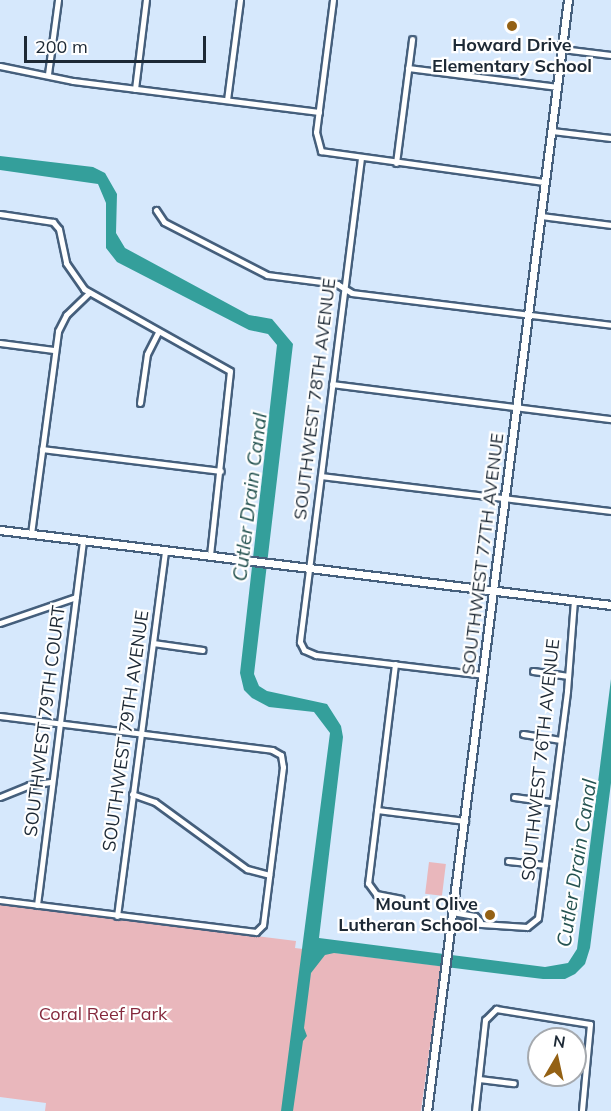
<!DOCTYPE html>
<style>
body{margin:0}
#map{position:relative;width:611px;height:1111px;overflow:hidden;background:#d6e8fc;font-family:Mulish,sans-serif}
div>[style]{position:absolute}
.green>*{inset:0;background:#e9b7bc;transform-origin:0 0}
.water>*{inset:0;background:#349f9b}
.roads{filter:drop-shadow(2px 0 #455f7c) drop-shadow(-2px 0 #455f7c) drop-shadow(0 2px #455f7c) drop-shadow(0 -2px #455f7c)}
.minor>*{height:5px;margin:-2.5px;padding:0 2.5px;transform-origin:2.5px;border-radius:2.5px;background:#fff}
.tertiary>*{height:7px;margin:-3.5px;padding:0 3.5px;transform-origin:3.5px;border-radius:3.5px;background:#fff}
.dots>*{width:16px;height:16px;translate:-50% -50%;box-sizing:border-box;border:3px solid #fff;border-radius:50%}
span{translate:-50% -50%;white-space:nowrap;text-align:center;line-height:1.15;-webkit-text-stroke:4.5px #fff;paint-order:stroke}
.poi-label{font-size:18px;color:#1d2935;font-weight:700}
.right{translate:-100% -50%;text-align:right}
.street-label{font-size:18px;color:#1d2935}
.park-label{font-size:18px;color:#85293d}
.water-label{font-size:20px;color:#255351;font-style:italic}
.north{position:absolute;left:527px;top:1027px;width:60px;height:60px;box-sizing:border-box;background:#fff;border:2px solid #a5a9ae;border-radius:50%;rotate:9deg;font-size:16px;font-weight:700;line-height:24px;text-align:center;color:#1d2935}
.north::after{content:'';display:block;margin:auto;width:21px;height:27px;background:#946114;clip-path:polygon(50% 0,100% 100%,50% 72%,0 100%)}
.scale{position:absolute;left:24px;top:36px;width:182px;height:27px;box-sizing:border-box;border:3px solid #1d2935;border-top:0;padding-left:8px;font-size:18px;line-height:21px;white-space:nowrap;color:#1d2935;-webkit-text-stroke:4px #fff;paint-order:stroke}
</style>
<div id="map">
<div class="green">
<div style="left:429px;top:862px;width:17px;height:32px;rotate:7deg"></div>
<div style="clip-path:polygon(0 904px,296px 941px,295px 948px,441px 966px,421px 1111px,45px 1111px,46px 1103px,0 1097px)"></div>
</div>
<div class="water">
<div style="clip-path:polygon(0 156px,93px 167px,105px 173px,117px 194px,116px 233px,125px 248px,249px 315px,272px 319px,293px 344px,254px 674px,259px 686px,267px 691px,327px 704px,341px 726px,343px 737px,319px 938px,545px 967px,568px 963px,577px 949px,611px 679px,611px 783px,590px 948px,585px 964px,575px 974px,565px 979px,543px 979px,334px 953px,325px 955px,311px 973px,304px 1028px,307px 1036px,303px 1041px,293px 1111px,281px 1111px,330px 733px,314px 712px,269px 707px,252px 698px,244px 690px,240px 673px,277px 345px,268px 334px,249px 330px,117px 262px,106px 248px,106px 203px,98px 184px,0 170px)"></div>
</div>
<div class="roads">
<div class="minor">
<div style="left:333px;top:0;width:133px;rotate:97.3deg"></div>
<div style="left:316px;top:132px;width:20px;rotate:75deg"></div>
<div style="left:321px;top:151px;width:226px;rotate:7.9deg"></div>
<div style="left:562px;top:49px;width:49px;rotate:7deg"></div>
<div style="left:0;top:66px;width:75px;rotate:11.6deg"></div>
<div style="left:73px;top:81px;width:248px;rotate:7.2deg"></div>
<div style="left:408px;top:68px;width:151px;rotate:7.2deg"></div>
<div style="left:48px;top:74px;width:75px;rotate:-82.3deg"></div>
<div style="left:135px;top:89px;width:90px;rotate:-83deg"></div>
<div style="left:227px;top:100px;width:101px;rotate:-82.6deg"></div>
<div style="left:552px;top:131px;width:59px;rotate:6.8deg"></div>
<div style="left:361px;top:158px;width:488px;rotate:97.2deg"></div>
<div style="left:300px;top:642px;width:9px;rotate:63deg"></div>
<div style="left:304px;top:650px;width:13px;rotate:23deg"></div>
<div style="left:316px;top:655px;width:168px;rotate:6.8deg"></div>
<div style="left:396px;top:163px;width:125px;rotate:-82.6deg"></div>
<div style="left:156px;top:210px;width:14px;rotate:56deg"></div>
<div style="left:164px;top:222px;width:116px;rotate:27.2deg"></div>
<div style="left:267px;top:275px;width:71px;rotate:7.3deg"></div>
<div style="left:337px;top:284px;width:17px;rotate:31deg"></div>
<div style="left:352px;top:293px;width:261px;rotate:7deg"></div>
<div style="left:0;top:214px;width:54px;rotate:8.6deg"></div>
<div style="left:53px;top:222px;width:9px;rotate:49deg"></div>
<div style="left:59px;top:229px;width:35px;rotate:78deg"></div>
<div style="left:66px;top:263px;width:32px;rotate:55deg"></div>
<div style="left:84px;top:289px;width:167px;rotate:29.3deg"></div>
<div style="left:230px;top:371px;width:186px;rotate:96.2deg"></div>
<div style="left:541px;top:216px;width:71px;rotate:7.3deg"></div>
<div style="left:0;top:343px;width:54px;rotate:7.4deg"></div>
<div style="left:332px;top:384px;width:281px;rotate:7.2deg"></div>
<div style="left:140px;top:403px;width:49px;rotate:-81.9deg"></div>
<div style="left:147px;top:354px;width:25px;rotate:-63deg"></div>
<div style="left:42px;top:449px;width:180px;rotate:7deg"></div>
<div style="left:321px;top:476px;width:292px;rotate:6.9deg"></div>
<div style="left:31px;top:534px;width:205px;rotate:-82.4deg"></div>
<div style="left:58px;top:331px;width:18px;rotate:-63deg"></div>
<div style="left:66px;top:315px;width:32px;rotate:-44deg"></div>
<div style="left:0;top:623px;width:80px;rotate:-18.9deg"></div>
<div style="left:153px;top:643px;width:50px;rotate:8deg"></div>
<div style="left:395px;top:664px;width:221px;rotate:97deg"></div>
<div style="left:368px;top:883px;width:14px;rotate:54deg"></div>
<div style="left:376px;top:894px;width:25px;rotate:11deg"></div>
<div style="left:533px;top:671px;width:34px;rotate:8deg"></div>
<div style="left:0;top:716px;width:274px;rotate:7.1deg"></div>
<div style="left:272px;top:750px;width:10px;rotate:29deg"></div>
<div style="left:281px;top:755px;width:12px;rotate:81deg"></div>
<div style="left:283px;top:767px;width:159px;rotate:97.2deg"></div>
<div style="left:263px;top:925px;width:10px;rotate:135deg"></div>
<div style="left:256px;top:932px;width:258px;rotate:-172.9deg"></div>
<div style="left:523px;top:734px;width:38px;rotate:9deg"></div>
<div style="left:132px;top:794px;width:24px;rotate:19deg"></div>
<div style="left:155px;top:802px;width:114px;rotate:36.1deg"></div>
<div style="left:247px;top:869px;width:23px;rotate:15deg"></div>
<div style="left:0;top:797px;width:31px;rotate:-22deg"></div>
<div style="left:29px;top:785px;width:22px;rotate:-8deg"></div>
<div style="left:514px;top:797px;width:36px;rotate:8deg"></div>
<div style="left:377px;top:810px;width:89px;rotate:7.1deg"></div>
<div style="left:508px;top:861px;width:37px;rotate:6deg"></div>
<div style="left:37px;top:905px;width:368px;rotate:-82.8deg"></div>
<div style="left:452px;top:912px;width:23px;rotate:10deg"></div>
<div style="left:475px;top:916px;width:7px;rotate:45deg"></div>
<div style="left:117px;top:916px;width:368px;rotate:-82.5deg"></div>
<div style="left:451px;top:922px;width:76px;rotate:3.8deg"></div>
<div style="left:527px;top:927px;width:14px;rotate:-39deg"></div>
<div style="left:538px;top:918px;width:229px;rotate:-82.7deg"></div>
<div style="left:567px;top:691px;width:91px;rotate:-85.6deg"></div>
<div style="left:479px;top:1079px;width:35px;rotate:7deg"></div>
<div style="left:475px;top:1111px;width:92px;rotate:-83.7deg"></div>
<div style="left:485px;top:1020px;width:16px;rotate:-45deg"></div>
<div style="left:496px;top:1009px;width:95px;rotate:9.1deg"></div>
<div style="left:590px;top:1024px;width:87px;rotate:95.3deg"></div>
</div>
<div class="tertiary">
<div style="left:0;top:530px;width:616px;rotate:7deg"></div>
<div style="left:427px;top:1111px;width:1120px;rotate:-82.77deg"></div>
</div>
</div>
<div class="dots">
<div style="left:512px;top:26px;background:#946114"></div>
<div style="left:490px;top:915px;background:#946114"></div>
</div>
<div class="poi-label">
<span style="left:512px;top:56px">Howard Drive<br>Elementary School</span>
<span class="right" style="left:478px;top:915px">Mount Olive<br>Lutheran School</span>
</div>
<div class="street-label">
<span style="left:315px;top:399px;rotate:-83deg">SOUTHWEST 78TH AVENUE</span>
<span style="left:483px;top:554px;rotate:-83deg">SOUTHWEST 77TH AVENUE</span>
<span style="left:45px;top:721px;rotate:-83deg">SOUTHWEST 79TH COURT</span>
<span style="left:126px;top:731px;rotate:-82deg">SOUTHWEST 79TH AVENUE</span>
<span style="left:541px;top:760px;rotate:-84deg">SOUTHWEST 76TH AVENUE</span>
</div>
<div class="park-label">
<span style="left:103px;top:1014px">Coral Reef Park</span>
</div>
<div class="water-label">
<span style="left:249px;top:497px;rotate:-83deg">Cutler Drain Canal</span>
<span style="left:576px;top:863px;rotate:-81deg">Cutler Drain Canal</span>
</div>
<div class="north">N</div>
<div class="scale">200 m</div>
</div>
